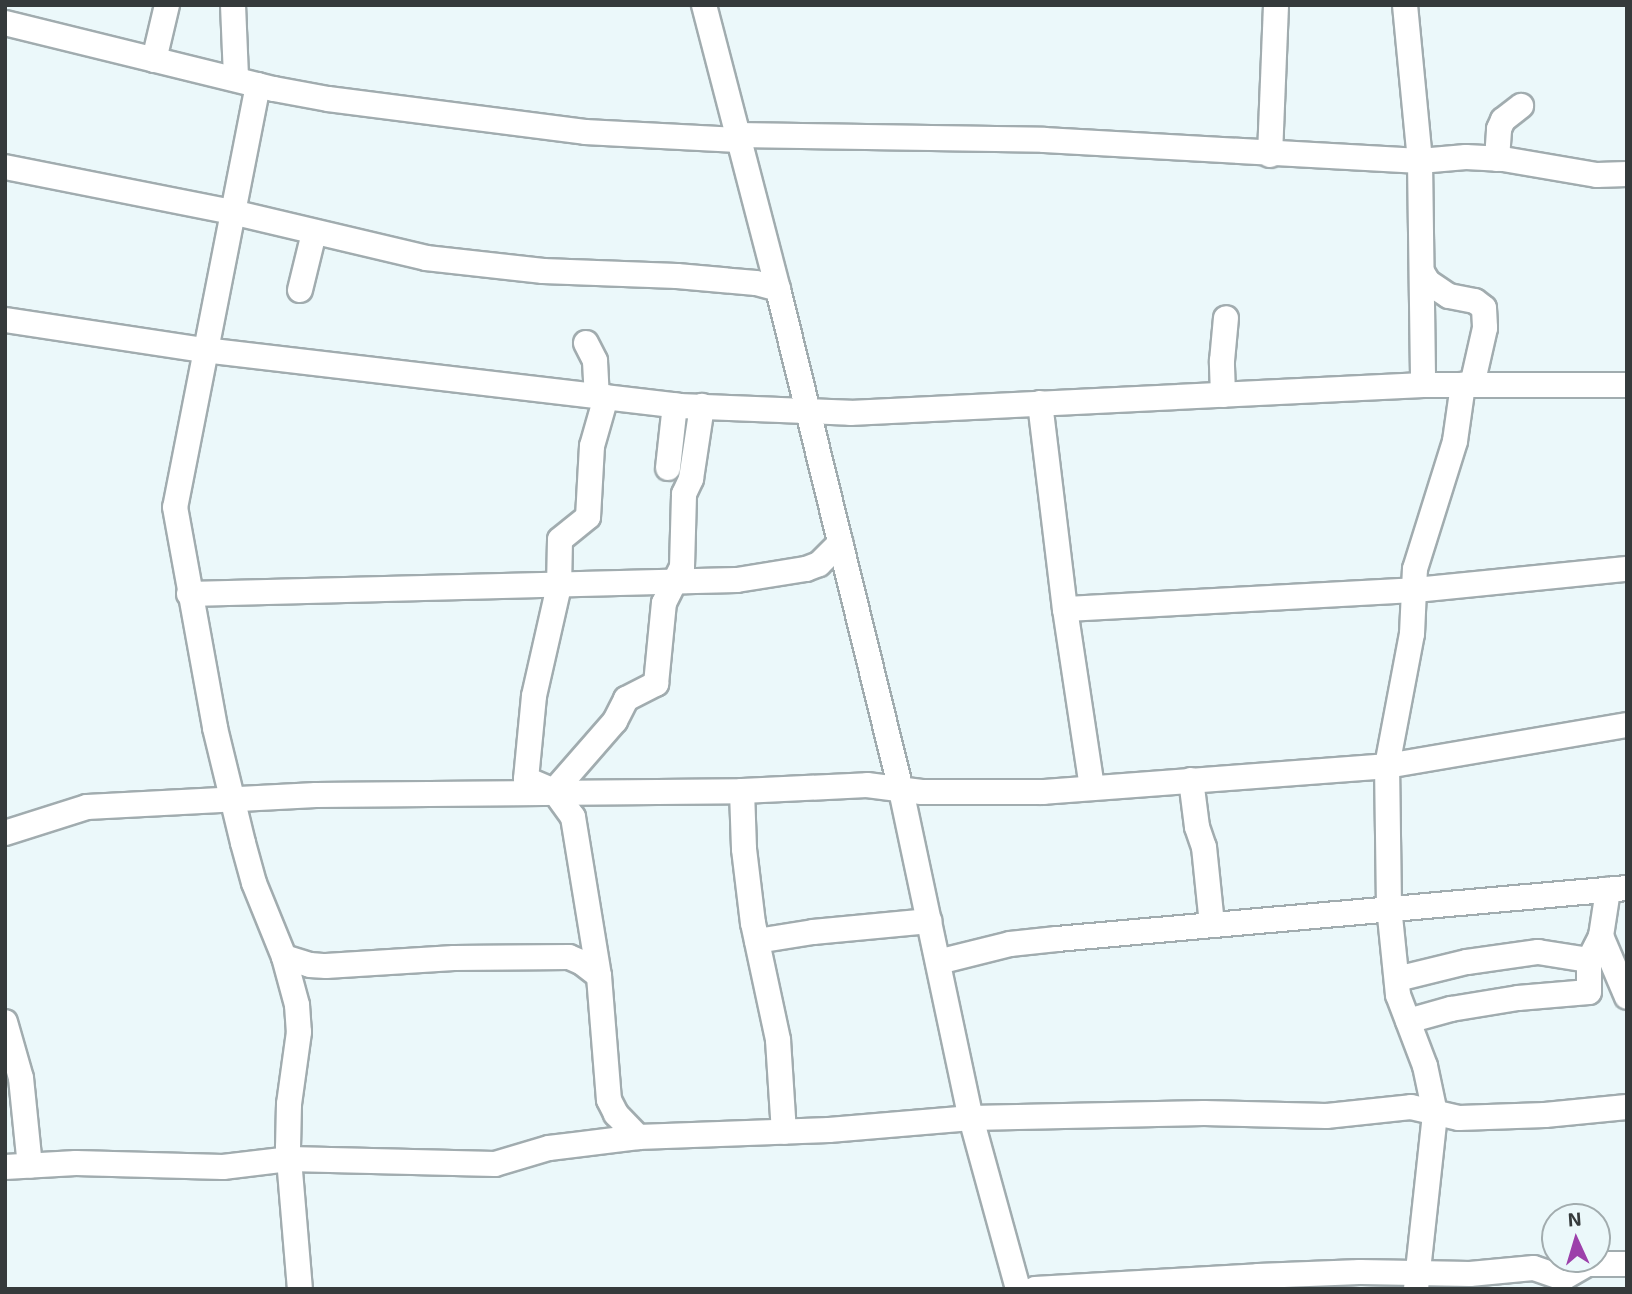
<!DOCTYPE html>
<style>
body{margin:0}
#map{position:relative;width:1632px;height:1294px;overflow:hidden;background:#ebf8fa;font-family:"Exo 2",sans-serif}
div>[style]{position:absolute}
.roads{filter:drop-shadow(2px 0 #a1acaf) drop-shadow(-2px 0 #a1acaf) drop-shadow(0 2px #a1acaf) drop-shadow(0 -2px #a1acaf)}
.minor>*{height:24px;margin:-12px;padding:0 12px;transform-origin:12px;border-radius:12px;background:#fff}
span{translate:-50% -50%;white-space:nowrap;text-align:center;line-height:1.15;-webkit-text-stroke:5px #ebf8fa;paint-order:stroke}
.frame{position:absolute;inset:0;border:7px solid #353a3b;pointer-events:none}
.north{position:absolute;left:1541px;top:1203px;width:70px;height:70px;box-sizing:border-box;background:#ebf8fa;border:2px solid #a2acae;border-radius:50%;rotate:356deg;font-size:19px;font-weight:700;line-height:28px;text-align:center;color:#353a3b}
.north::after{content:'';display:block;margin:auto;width:24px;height:32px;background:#9c40aa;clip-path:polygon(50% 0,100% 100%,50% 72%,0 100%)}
</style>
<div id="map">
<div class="roads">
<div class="minor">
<div style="left:233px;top:5px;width:73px;rotate:87.6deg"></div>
<div style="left:704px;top:5px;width:293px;rotate:75.4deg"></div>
<div style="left:778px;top:289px;width:516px;rotate:76.21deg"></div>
<div style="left:901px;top:790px;width:335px;rotate:78deg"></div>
<div style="left:971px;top:1118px;width:177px;rotate:74.6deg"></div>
<div style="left:1405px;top:5px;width:157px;rotate:84.5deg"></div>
<div style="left:1420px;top:161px;width:224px;rotate:89.2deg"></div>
<div style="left:5px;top:23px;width:277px;rotate:13.8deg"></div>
<div style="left:274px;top:89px;width:55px;rotate:10.5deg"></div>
<div style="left:328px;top:99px;width:259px;rotate:7.3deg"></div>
<div style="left:585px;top:132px;width:153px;rotate:3deg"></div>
<div style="left:154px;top:60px;width:57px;rotate:-76.7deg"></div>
<div style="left:258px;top:85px;width:430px;rotate:101.1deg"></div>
<div style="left:175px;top:507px;width:225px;rotate:79.7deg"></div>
<div style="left:215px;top:728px;width:118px;rotate:76.3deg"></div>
<div style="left:243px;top:843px;width:41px;rotate:74.6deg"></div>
<div style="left:254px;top:883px;width:80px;rotate:67.9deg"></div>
<div style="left:284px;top:957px;width:50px;rotate:74.8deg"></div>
<div style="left:297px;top:1005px;width:27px;rotate:86deg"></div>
<div style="left:299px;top:1032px;width:73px;rotate:97.9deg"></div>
<div style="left:289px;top:1104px;width:43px;rotate:91.3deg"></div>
<div style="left:288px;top:1147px;width:143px;rotate:85.2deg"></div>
<div style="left:737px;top:135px;width:307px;rotate:0.9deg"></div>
<div style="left:1044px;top:140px;width:377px;rotate:3.2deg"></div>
<div style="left:1420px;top:161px;width:46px;rotate:-5deg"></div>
<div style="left:1466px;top:157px;width:37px;rotate:3deg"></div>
<div style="left:1503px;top:159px;width:95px;rotate:9.7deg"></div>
<div style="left:1597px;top:175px;width:30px;rotate:-2deg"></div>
<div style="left:1270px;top:155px;width:150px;rotate:-87.7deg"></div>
<div style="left:1497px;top:159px;width:30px;rotate:-86deg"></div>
<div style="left:1499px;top:129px;width:10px;rotate:-66deg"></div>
<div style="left:1503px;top:120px;width:23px;rotate:-38deg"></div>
<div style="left:5px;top:167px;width:231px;rotate:11.2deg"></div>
<div style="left:232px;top:212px;width:199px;rotate:13.3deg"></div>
<div style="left:426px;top:258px;width:118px;rotate:6.3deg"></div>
<div style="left:543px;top:271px;width:134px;rotate:2.1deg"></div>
<div style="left:677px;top:276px;width:79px;rotate:5.1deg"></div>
<div style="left:756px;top:283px;width:23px;rotate:15deg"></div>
<div style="left:1422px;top:272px;width:12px;rotate:59deg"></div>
<div style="left:1428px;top:282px;width:25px;rotate:34deg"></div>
<div style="left:1449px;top:296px;width:26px;rotate:11deg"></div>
<div style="left:1475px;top:301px;width:11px;rotate:38deg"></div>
<div style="left:1484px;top:308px;width:20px;rotate:87deg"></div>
<div style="left:1485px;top:328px;width:58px;rotate:102.8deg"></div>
<div style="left:300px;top:290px;width:59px;rotate:-76.2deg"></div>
<div style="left:5px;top:320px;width:201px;rotate:8.6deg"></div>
<div style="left:204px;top:350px;width:478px;rotate:6.7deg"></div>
<div style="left:679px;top:406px;width:171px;rotate:2.3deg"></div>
<div style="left:850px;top:413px;width:574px;rotate:-2.8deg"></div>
<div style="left:1423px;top:385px;width:204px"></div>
<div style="left:586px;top:343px;width:20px;rotate:63deg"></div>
<div style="left:595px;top:361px;width:35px;rotate:87deg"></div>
<div style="left:1223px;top:395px;width:34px;rotate:-92deg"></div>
<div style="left:1222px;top:361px;width:43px;rotate:-84.7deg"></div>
<div style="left:606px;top:397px;width:51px;rotate:105.9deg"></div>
<div style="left:592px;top:446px;width:71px;rotate:93.2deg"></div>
<div style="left:588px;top:517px;width:36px;rotate:141deg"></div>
<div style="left:560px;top:540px;width:46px;rotate:91.2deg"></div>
<div style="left:559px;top:586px;width:113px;rotate:102.8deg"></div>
<div style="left:534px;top:696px;width:83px;rotate:95.5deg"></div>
<div style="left:526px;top:779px;width:30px;rotate:23deg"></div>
<div style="left:554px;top:791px;width:32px;rotate:54deg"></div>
<div style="left:573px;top:817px;width:161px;rotate:80.7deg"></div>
<div style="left:599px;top:976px;width:124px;rotate:85.4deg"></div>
<div style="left:609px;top:1100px;width:16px;rotate:63deg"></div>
<div style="left:616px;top:1114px;width:32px;rotate:46deg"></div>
<div style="left:1040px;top:403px;width:208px;rotate:83.1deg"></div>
<div style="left:1065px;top:609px;width:181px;rotate:81.4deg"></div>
<div style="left:668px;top:468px;width:63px;rotate:-83.7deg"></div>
<div style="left:189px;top:594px;width:548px;rotate:-1.46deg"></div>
<div style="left:737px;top:580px;width:70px;rotate:-9.1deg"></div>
<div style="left:806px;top:569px;width:14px;rotate:-21deg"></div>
<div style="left:819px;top:564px;width:30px;rotate:-45deg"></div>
<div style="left:1065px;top:609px;width:351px;rotate:-3.1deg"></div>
<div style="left:1415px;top:590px;width:213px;rotate:-5.7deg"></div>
<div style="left:1191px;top:780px;width:47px;rotate:82.7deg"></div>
<div style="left:1197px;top:827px;width:21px;rotate:71deg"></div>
<div style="left:1204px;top:847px;width:78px;rotate:84.1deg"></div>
<div style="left:554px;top:791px;width:93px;rotate:-48.9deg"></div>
<div style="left:615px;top:721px;width:25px;rotate:-63deg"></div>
<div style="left:626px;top:699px;width:34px;rotate:-27deg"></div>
<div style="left:656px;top:684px;width:81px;rotate:-84.4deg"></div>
<div style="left:664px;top:603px;width:40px;rotate:-63.4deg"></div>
<div style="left:682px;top:567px;width:73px;rotate:-88.4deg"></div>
<div style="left:684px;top:494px;width:17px;rotate:-65deg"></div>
<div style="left:691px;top:479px;width:74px;rotate:-81.4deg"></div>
<div style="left:742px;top:791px;width:58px;rotate:88deg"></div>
<div style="left:744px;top:849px;width:75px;rotate:83.1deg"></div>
<div style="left:753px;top:923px;width:120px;rotate:77.9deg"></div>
<div style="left:778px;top:1040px;width:92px;rotate:86.3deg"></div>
<div style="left:5px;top:833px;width:86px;rotate:-17.6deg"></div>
<div style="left:87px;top:807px;width:229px;rotate:-3deg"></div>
<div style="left:316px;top:795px;width:426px;rotate:-0.5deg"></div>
<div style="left:742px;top:791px;width:125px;rotate:-2.7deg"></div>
<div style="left:867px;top:785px;width:55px;rotate:7.3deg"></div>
<div style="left:922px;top:792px;width:121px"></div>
<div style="left:1043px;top:792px;width:345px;rotate:-4.3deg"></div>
<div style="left:1387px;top:766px;width:243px;rotate:-9.7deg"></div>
<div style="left:1601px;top:936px;width:66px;rotate:66.9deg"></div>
<div style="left:757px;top:941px;width:57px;rotate:-9.1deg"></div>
<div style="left:813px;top:932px;width:117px;rotate:-5.4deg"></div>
<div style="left:284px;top:957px;width:27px;rotate:17deg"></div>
<div style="left:310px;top:965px;width:16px;rotate:4deg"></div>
<div style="left:326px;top:966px;width:128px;rotate:-3.6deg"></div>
<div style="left:454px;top:958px;width:115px;rotate:-0.5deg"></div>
<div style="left:569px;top:957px;width:13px;rotate:23deg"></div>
<div style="left:581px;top:962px;width:23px;rotate:38deg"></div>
<div style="left:938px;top:962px;width:74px;rotate:-14deg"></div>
<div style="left:1010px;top:944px;width:47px;rotate:-6.1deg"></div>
<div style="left:1057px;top:939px;width:572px;rotate:-5.11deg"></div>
<div style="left:1397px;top:979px;width:72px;rotate:-13.7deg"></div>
<div style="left:1467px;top:962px;width:72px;rotate:-8deg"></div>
<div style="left:1538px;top:952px;width:52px;rotate:8.9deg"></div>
<div style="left:1408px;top:1021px;width:45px;rotate:-15.6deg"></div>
<div style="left:1451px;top:1009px;width:68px;rotate:-9.3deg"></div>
<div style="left:1518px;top:998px;width:71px;rotate:-4.8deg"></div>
<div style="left:1589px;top:992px;width:32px;rotate:-90deg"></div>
<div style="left:1589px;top:960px;width:27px;rotate:-63deg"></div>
<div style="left:1601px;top:936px;width:47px;rotate:-81.3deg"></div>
<div style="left:5px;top:1022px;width:58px;rotate:74.1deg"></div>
<div style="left:21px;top:1078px;width:88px;rotate:84.2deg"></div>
<div style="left:5px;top:1167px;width:71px;rotate:-3.2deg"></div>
<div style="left:76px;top:1163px;width:147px;rotate:1.6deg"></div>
<div style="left:223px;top:1167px;width:66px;rotate:-6.9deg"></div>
<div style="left:289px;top:1159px;width:206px;rotate:1.4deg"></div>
<div style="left:495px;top:1164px;width:56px;rotate:-16.5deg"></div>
<div style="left:549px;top:1148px;width:90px;rotate:-7deg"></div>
<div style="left:638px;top:1137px;width:191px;rotate:-2.1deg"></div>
<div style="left:829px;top:1130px;width:143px;rotate:-4.8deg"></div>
<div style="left:971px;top:1118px;width:233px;rotate:-1.2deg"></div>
<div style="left:1204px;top:1113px;width:122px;rotate:1.4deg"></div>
<div style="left:1326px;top:1116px;width:85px;rotate:-6deg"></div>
<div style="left:1411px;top:1107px;width:49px;rotate:12.9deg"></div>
<div style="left:1459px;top:1118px;width:86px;rotate:-2deg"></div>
<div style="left:1545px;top:1115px;width:82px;rotate:-5.6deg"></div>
<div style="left:1035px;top:1289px;width:223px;rotate:-3.3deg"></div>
<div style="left:1258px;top:1276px;width:102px;rotate:-2.2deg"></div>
<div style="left:1360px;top:1272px;width:110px;rotate:1deg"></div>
<div style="left:1470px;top:1274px;width:64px;rotate:-5.4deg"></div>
<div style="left:1534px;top:1268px;width:31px;rotate:19deg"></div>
<div style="left:1563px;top:1278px;width:28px;rotate:-30deg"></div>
<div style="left:1587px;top:1264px;width:40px"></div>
<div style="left:1416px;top:1289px;width:177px;rotate:-83.8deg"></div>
<div style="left:1435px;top:1113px;width:48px;rotate:-102deg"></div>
<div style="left:1425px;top:1066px;width:76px;rotate:-110.8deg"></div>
<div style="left:1398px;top:995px;width:88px;rotate:-95.8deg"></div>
<div style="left:1389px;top:907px;width:141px;rotate:-90.8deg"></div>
<div style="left:1387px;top:766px;width:134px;rotate:-79.3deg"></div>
<div style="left:1412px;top:634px;width:65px;rotate:-87.4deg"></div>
<div style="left:1415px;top:569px;width:134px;rotate:-72.6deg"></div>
<div style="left:1455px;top:441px;width:57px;rotate:-81.9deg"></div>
</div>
</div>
<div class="frame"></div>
<div class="north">N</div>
</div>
